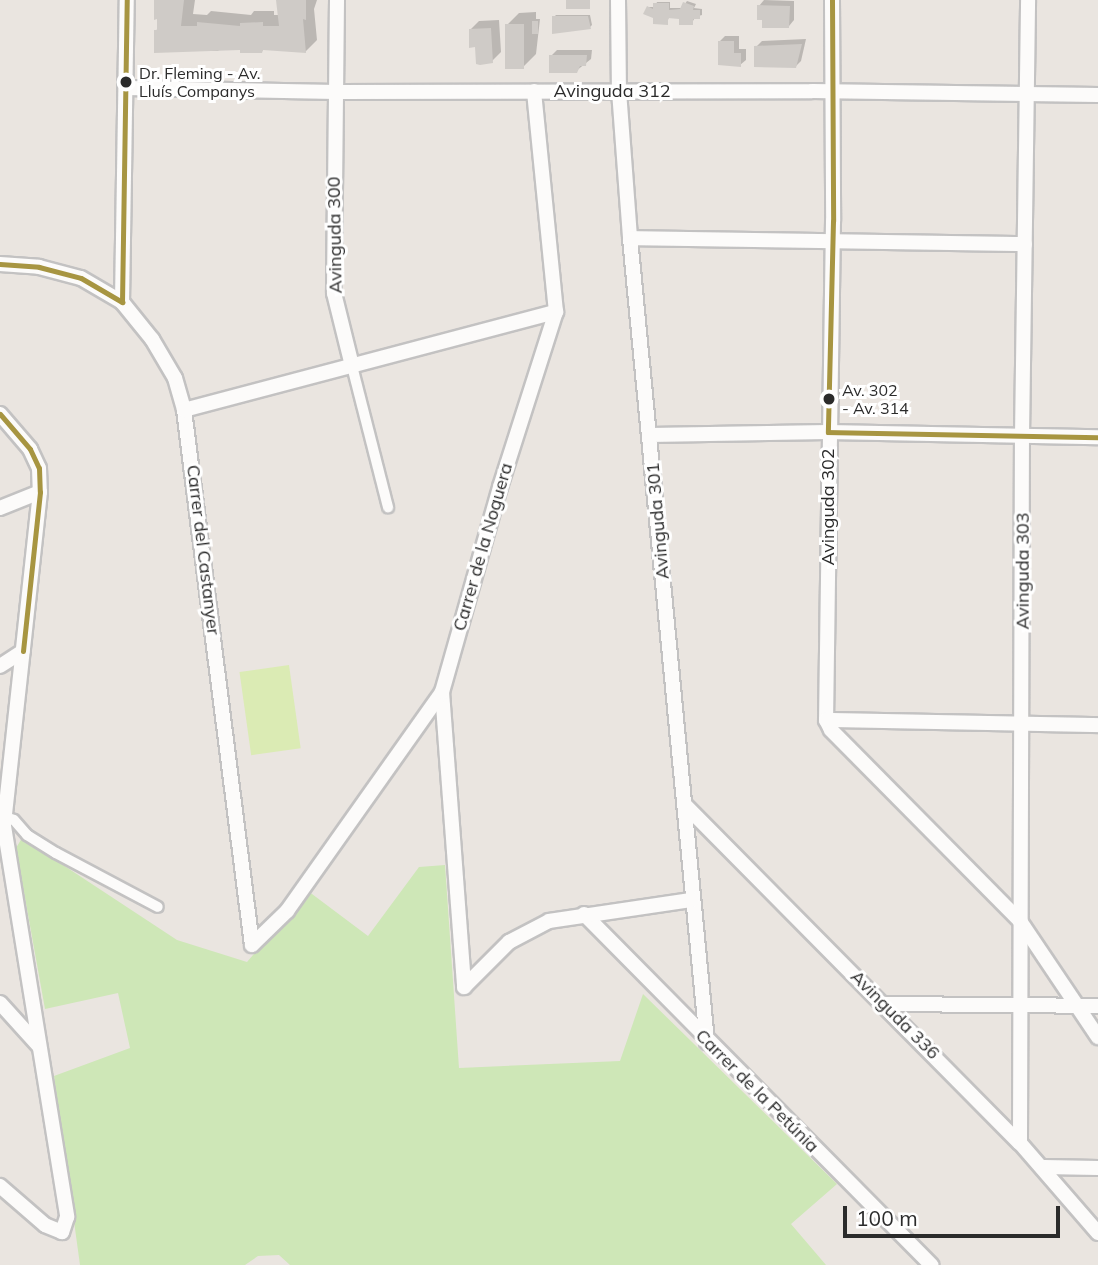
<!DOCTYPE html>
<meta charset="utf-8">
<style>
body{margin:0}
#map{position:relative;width:1098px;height:1265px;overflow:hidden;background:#eae5e0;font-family:Mulish,sans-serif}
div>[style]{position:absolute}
.green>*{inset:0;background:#cee7b7}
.pitch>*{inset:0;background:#dbebb4;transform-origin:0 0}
.shadow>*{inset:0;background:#0003}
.building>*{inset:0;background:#cfcbc7;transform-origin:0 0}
.roads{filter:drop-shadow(2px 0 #c3c2c2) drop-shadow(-2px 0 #c3c2c2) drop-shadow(0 2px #c3c2c2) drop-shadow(0 -2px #c3c2c2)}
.pedestrian>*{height:10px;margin:-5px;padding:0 5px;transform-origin:5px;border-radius:5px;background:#fcfbfa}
.minor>*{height:14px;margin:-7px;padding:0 7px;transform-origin:7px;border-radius:7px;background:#fcfbfa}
.bus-1>*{height:5px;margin:-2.5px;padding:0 2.5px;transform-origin:2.5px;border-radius:2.5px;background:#a79541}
.dots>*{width:19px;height:19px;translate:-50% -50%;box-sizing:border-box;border:4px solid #fff;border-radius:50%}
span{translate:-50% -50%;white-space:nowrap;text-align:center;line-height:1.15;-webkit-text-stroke:6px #fff;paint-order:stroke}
.bus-label{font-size:16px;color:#2b2b2b}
.left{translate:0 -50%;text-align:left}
.street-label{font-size:18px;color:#2b2b2b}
.scale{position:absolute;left:843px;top:1206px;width:217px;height:32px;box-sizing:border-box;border:4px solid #2b2b2b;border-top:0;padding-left:9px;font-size:21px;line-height:24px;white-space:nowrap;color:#2b2b2b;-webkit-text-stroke:5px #fff;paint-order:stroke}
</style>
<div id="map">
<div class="green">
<div style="clip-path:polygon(22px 838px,177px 940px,247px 962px,308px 891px,368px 936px,419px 867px,445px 865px,459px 1068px,620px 1061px,643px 994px,837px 1184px,791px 1224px,826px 1265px,290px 1265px,279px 1255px,258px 1256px,245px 1265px,80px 1265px,54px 1076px,130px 1048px,118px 993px,45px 1009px,16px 848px)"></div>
</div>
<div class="pitch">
<div style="left:289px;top:665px;width:84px;height:50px;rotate:82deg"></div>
</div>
<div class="shadow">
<div style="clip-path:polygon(157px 0,195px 0,193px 14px,207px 15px,211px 11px,251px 15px,254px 11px,274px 11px,274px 15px,278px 15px,278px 0,317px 0,314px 9px,317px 40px,305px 52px,265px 48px,262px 51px,221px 48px,218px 51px,199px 51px,155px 31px,159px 28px)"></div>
<div style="clip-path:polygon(764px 0,794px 1px,794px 20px,789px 26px,759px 6px)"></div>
<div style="clip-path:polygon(687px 1px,696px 4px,694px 8px,702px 9px,702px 15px,695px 17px,692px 23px,681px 17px,669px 17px,667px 23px,655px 17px,648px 7px,655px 7px,657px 2px,670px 2px,670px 8px,682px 8px)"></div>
<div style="clip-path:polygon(536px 12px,536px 19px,540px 19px,536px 54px,524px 66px,507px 25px,519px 13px)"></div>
<div style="clip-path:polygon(556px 15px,590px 15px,592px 25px,588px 29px,554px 17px)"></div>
<div style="clip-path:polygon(499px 20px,501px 52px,492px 61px,477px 45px,470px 30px,479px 21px)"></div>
<div style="clip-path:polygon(725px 36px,739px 36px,739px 49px,746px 49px,746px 60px,740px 65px,720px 41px)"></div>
<div style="clip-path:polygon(806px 39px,801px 61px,795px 67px,756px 47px,762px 41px)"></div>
<div style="clip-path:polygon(557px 50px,592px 50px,591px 59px,576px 71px,551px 56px)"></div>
</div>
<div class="building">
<div style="clip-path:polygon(154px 0,184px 0,181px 26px,197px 26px,197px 22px,240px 26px,240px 23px,263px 22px,263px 26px,279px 26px,276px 0,306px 0,306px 20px,303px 19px,306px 53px,263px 50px,262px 53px,240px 53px,240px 50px,154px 53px,154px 30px,157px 30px,157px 19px,154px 20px)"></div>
<div style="left:566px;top:0;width:24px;height:9px"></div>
<div style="clip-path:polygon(683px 2px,694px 6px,693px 10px,700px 10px,700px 19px,693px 19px,693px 25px,679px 25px,679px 19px,668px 18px,668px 25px,653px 24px,653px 18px,643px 14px,647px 6px,653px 9px,653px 3px,669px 3px,669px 10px,680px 9px)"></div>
<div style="clip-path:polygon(757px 5px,790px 6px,789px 28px,762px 28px,762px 20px,757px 20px)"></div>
<div style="clip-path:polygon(552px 16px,588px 16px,591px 29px,552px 34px)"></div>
<div style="left:532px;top:21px;width:6px;height:13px"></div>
<div style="left:505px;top:24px;width:19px;height:45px"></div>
<div style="clip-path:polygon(491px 28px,493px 63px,480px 65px,476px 64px,475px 47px,469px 48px,469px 29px)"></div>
<div style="clip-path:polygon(718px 41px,734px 41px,734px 53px,741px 53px,741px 67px,718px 65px)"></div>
<div style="clip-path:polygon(802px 44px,796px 68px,754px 67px,754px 46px)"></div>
<div style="clip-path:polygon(549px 55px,587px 55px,586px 66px,580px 66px,577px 73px,549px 73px)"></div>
</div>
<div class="roads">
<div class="pedestrian">
<div style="left:352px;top:366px;width:146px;rotate:75.7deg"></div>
<div style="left:5px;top:817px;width:9px;rotate:18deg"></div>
<div style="left:14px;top:820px;width:20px;rotate:49deg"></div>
<div style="left:27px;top:835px;width:34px;rotate:32deg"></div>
<div style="left:56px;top:853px;width:115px;rotate:27.9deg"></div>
</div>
<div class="minor">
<div style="left:337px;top:0;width:293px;rotate:90.6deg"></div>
<div style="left:334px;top:293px;width:75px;rotate:76.1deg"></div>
<div style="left:618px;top:0;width:91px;rotate:89.4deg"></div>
<div style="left:619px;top:91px;width:147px;rotate:85.7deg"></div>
<div style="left:630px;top:238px;width:808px;rotate:84.53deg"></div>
<div style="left:832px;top:0;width:221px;rotate:89.7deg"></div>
<div style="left:833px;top:221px;width:499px;rotate:90.8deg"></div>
<div style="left:826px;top:720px;width:11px;rotate:63deg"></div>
<div style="left:831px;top:730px;width:269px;rotate:45.3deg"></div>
<div style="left:1020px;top:921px;width:140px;rotate:56.1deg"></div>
<div style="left:126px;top:88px;width:210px;rotate:1.1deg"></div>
<div style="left:336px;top:92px;width:476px;rotate:-0.1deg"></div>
<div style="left:812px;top:91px;width:286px;rotate:0.8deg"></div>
<div style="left:630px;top:238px;width:395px;rotate:0.9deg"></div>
<div style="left:0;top:264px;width:39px;rotate:4deg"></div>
<div style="left:39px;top:267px;width:43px;rotate:14.7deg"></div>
<div style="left:81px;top:278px;width:48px;rotate:30.3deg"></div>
<div style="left:122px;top:302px;width:48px;rotate:51deg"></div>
<div style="left:152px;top:339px;width:45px;rotate:59.5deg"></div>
<div style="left:175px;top:378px;width:33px;rotate:74deg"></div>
<div style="left:184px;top:410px;width:539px;rotate:82.76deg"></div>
<div style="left:122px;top:302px;width:302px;rotate:-89.1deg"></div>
<div style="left:184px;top:410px;width:385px;rotate:-14.8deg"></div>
<div style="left:0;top:414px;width:46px;rotate:49.4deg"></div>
<div style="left:30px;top:449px;width:21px;rotate:65deg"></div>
<div style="left:39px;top:468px;width:24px;rotate:88deg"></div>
<div style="left:40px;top:492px;width:336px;rotate:96.2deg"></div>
<div style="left:4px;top:826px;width:396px;rotate:80.8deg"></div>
<div style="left:67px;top:1217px;width:16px;rotate:108deg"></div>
<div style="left:62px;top:1232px;width:18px;rotate:-158deg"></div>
<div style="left:45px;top:1225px;width:60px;rotate:-139.1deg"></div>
<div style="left:650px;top:435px;width:178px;rotate:-1deg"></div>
<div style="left:828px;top:432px;width:270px;rotate:1.1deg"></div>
<div style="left:0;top:508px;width:43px;rotate:-21.8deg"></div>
<div style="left:0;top:666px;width:27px;rotate:-33deg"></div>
<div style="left:442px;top:692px;width:296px;rotate:85.7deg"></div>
<div style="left:826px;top:720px;width:272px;rotate:1.1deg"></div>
<div style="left:684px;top:804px;width:477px;rotate:45.3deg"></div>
<div style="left:1020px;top:1143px;width:119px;rotate:49.1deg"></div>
<div style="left:584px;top:914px;width:494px;rotate:45.3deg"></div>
<div style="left:252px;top:945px;width:49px;rotate:-44.2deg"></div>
<div style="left:287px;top:911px;width:268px;rotate:-54.7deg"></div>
<div style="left:442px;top:692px;width:213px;rotate:-74.2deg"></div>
<div style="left:500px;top:487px;width:184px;rotate:-72.3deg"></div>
<div style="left:556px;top:312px;width:222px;rotate:-95.7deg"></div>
<div style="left:464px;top:987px;width:64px;rotate:-45deg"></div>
<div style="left:509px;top:942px;width:45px;rotate:-27.7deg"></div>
<div style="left:549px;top:921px;width:145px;rotate:-8.4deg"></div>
<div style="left:0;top:1003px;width:58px;rotate:47.8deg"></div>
<div style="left:884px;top:1004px;width:214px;rotate:0.5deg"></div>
<div style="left:1020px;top:1143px;width:707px;rotate:-89.84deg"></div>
<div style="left:1022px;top:436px;width:436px;rotate:-89.2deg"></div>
<div style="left:1044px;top:1167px;width:54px;rotate:1.1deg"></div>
</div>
</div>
<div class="bus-1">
<div style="left:832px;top:0;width:221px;rotate:89.7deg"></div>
<div style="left:833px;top:221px;width:211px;rotate:91.4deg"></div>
<div style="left:828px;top:432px;width:270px;rotate:1.1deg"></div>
<div style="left:0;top:264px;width:39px;rotate:4deg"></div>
<div style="left:39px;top:267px;width:43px;rotate:14.7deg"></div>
<div style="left:81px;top:278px;width:48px;rotate:30.3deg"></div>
<div style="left:122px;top:302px;width:302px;rotate:-89.1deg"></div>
<div style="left:0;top:414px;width:46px;rotate:49.4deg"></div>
<div style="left:30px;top:449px;width:21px;rotate:65deg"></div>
<div style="left:39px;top:468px;width:24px;rotate:88deg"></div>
<div style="left:40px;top:492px;width:160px;rotate:96.1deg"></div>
</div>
<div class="dots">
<div style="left:126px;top:82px;background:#2b2b2b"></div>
<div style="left:829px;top:399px;background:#2b2b2b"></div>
</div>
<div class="bus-label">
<span class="left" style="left:139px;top:82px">Dr. Fleming - Av.<br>Lluís Companys</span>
<span class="left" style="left:842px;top:399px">Av. 302<br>- Av. 314</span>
</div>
<div class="street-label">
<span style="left:612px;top:91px">Avinguda 312</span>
<span style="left:335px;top:235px;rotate:-91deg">Avinguda 300</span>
<span style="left:828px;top:507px;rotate:-90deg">Avinguda 302</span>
<span style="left:658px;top:521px;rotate:-95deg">Avinguda 301</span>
<span style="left:483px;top:547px;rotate:-74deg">Carrer de la Noguera</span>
<span style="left:203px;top:550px;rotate:83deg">Carrer del Castanyer</span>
<span style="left:1023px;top:571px;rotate:-90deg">Avinguda 303</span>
<span style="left:895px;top:1015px;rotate:45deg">Avinguda 336</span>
<span style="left:757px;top:1091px;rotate:45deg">Carrer de la Petúnia</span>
</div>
<div class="scale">100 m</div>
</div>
